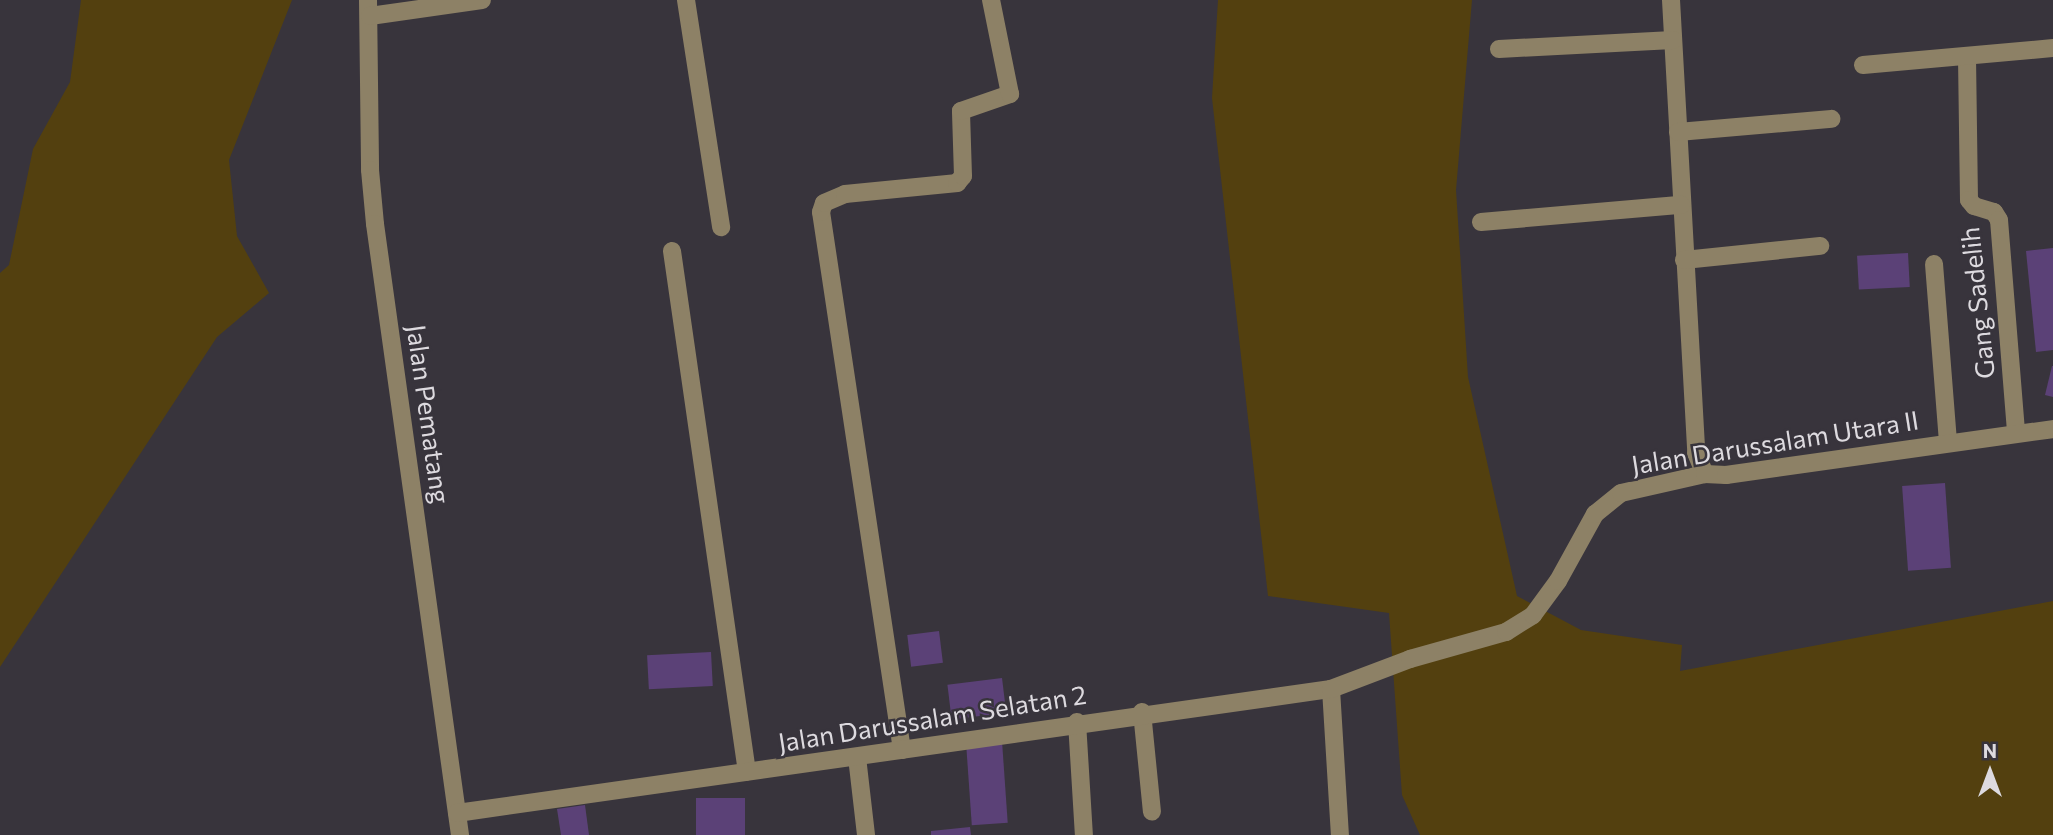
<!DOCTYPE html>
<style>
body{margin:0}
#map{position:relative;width:2053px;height:835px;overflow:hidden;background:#38343c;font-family:Commissioner,sans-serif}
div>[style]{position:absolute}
.green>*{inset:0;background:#53400f}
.building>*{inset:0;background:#5b4177;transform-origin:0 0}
.minor>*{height:18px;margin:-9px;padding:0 9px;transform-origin:9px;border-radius:9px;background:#8d8166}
span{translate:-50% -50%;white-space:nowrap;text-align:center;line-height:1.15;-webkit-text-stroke:5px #38343c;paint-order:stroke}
.street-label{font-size:26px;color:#dddadf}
.north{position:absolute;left:1955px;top:737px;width:70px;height:70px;-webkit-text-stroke:5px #38343c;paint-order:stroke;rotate:0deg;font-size:19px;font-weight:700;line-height:28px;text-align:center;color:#dddadf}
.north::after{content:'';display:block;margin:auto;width:24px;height:32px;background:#dddadf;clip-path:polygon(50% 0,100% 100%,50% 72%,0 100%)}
</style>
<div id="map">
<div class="green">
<div style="clip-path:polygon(81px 0,292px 0,229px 160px,237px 236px,269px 293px,217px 337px,0 667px,0 273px,9px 265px,33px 149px,70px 82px)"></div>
<div style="clip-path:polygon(1218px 0,1472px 0,1456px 190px,1468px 377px,1517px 596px,1581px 630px,1682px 645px,1680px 671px,2053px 601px,2053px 835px,1420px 835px,1402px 795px,1389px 613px,1268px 596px,1212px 98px)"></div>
</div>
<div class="building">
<div style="clip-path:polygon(2053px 248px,2053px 350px,2036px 352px,2026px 251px)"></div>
<div style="left:1908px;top:253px;width:34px;height:51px;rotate:87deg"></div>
<div style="clip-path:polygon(2052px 366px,2053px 366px,2053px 397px,2045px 395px)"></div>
<div style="left:1945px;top:483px;width:85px;height:43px;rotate:86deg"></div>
<div style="left:939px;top:631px;width:32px;height:32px;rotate:83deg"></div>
<div style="left:711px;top:652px;width:34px;height:64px;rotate:87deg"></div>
<div style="left:1002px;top:678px;width:35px;height:55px;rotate:83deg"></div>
<div style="left:1002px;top:741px;width:82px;height:36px;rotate:86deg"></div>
<div style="left:696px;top:798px;width:49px;height:37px"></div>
<div style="clip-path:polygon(585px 805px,589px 835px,561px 835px,557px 809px)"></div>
<div style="clip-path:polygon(970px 827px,971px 835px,931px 835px,931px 831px)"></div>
</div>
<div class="minor">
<div style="left:368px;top:0;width:170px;rotate:89.3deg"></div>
<div style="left:370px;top:170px;width:54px;rotate:84.7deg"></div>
<div style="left:375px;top:224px;width:617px;rotate:82.08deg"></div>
<div style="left:686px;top:0;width:230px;rotate:81.2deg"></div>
<div style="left:1671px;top:0;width:454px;rotate:86.8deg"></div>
<div style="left:1696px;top:453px;width:23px;rotate:67deg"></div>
<div style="left:370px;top:16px;width:113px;rotate:-8.1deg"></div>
<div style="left:1499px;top:49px;width:174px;rotate:-3deg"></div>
<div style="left:1967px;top:57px;width:143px;rotate:89.2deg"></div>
<div style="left:1969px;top:200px;width:8px;rotate:50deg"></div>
<div style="left:1974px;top:206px;width:21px;rotate:17deg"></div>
<div style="left:1994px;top:212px;width:9px;rotate:58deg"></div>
<div style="left:1999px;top:220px;width:214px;rotate:85.4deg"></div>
<div style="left:1863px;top:65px;width:191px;rotate:-5.1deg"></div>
<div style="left:1678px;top:132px;width:154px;rotate:-4.9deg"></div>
<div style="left:1481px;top:222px;width:201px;rotate:-4.9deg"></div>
<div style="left:672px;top:251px;width:526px;rotate:81.81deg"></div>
<div style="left:1684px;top:260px;width:137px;rotate:-5.9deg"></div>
<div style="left:1934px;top:264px;width:178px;rotate:85.5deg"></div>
<div style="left:1331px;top:689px;width:146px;rotate:86.5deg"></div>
<div style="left:1142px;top:712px;width:100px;rotate:84.3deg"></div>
<div style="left:1077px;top:722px;width:113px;rotate:86.5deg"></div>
<div style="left:902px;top:750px;width:544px;rotate:-98.56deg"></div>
<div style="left:821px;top:212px;width:9px;rotate:-72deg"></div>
<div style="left:824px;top:203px;width:23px;rotate:-23deg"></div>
<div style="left:845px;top:194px;width:113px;rotate:-5.6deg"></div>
<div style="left:957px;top:183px;width:9px;rotate:-49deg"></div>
<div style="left:963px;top:176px;width:65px;rotate:-91.8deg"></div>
<div style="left:961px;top:111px;width:52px;rotate:-19.1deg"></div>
<div style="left:1010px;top:94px;width:96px;rotate:-101.4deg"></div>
<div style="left:857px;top:757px;width:79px;rotate:83.4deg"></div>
<div style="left:457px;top:813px;width:883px;rotate:-8.08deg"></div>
<div style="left:1331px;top:689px;width:85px;rotate:-20.8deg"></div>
<div style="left:1410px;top:659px;width:100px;rotate:-15.7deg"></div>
<div style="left:1506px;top:632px;width:32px;rotate:-32deg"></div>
<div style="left:1533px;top:615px;width:42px;rotate:-53.7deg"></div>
<div style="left:1558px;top:581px;width:77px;rotate:-61.1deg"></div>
<div style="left:1595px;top:514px;width:33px;rotate:-39deg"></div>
<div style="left:1621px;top:493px;width:86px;rotate:-12.7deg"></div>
<div style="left:1705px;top:474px;width:21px;rotate:3deg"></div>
<div style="left:1726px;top:475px;width:330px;rotate:-8deg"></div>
</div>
<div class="street-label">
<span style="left:1977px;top:303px;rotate:-96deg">Gang Sadelih</span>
<span style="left:429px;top:414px;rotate:82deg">Jalan Pematang</span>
<span style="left:1775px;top:442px;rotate:-9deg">Jalan Darussalam Utara II</span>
<span style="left:932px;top:718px;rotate:-9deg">Jalan Darussalam Selatan 2</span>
</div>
<div class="north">N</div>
</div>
